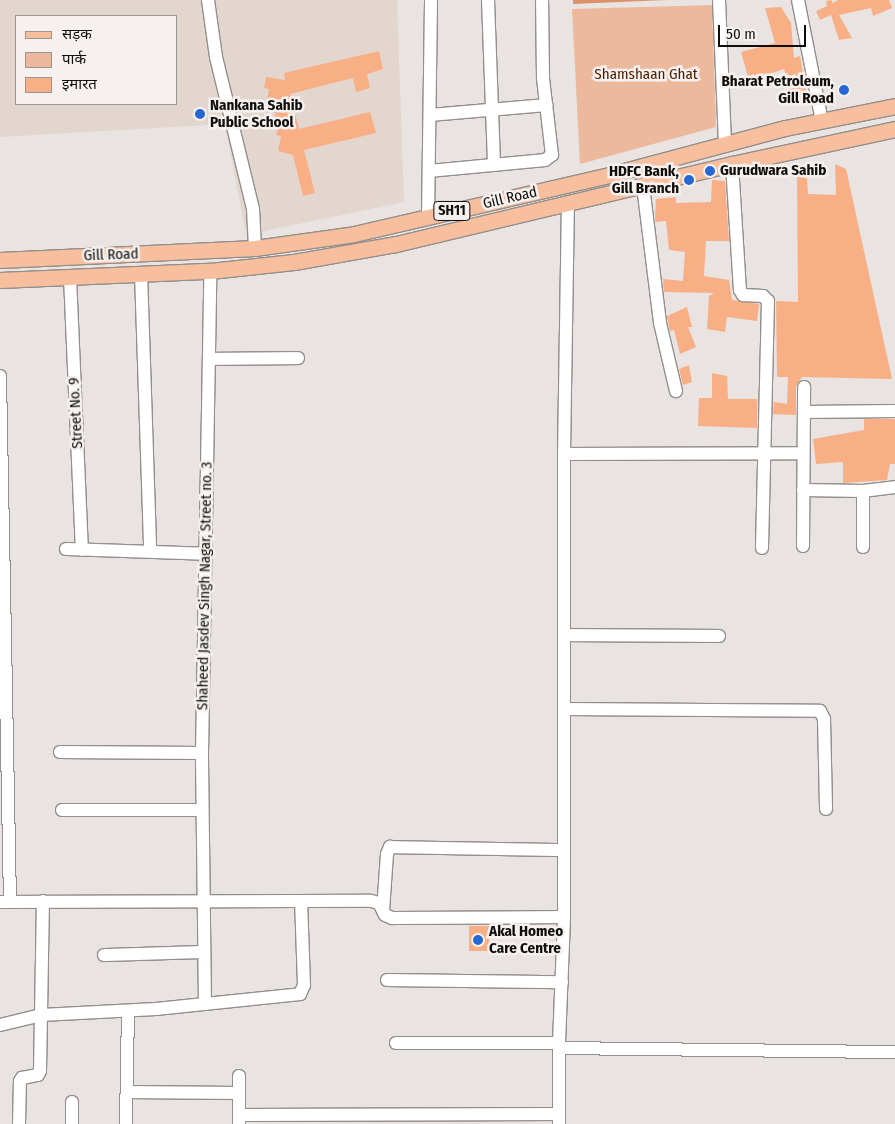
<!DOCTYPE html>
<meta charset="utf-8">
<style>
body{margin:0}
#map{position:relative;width:895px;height:1124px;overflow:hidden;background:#e9e3e1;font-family:"Fira Sans Condensed","Noto Sans Devanagari",sans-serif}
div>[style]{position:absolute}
.built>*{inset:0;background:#e3d6cf}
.green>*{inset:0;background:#ecb99d}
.water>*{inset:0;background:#da9369}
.building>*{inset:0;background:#f9af85;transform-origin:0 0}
.roads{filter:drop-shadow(1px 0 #938e8b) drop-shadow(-1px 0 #938e8b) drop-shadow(0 1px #938e8b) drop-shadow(0 -1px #938e8b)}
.minor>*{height:12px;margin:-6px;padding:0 6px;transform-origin:6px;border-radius:6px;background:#fff}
.major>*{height:15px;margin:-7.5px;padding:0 7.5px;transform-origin:7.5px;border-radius:7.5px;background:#f7bf9e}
.dots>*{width:14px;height:14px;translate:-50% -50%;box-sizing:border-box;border:2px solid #f6f1ee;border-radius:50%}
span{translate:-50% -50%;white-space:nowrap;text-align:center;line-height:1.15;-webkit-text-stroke:5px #f6f1ee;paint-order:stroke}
.shield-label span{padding:1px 4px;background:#f6f1ee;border:1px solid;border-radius:4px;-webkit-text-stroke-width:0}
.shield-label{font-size:14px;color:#0f0e0d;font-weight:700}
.park-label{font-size:15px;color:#4c1e00}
.poi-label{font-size:15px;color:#0f0e0d;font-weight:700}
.right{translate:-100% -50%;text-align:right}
.left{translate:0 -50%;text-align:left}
.street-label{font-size:15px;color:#0f0e0d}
.legend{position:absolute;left:15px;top:15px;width:162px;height:90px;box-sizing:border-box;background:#f6f1ee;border:1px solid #9a9694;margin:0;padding:6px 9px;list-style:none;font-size:15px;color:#0f0e0d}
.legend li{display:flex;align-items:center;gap:10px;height:25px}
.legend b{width:25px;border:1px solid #9a9694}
.scale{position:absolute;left:718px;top:25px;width:88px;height:22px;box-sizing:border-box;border:2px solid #0f0e0d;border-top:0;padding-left:6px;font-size:15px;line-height:18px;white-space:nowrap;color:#0f0e0d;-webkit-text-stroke:4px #f6f1ee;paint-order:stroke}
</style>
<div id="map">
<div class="built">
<div style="clip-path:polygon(evenodd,0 0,397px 0,404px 202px,246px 235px,225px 124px,0 137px,0 0,16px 16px,176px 16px,176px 104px,16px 104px,16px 16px)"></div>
</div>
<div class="green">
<div style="clip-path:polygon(712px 5px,716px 127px,580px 164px,572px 9px)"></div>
</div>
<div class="water">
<div style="clip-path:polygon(573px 0,667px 0,573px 4px)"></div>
</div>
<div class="building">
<div style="clip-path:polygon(831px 0,833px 3px,838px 0,889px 0,892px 8px,873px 16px,871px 8px,839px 15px,852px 38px,839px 40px,831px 15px,820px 20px,816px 11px,827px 6px,826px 1px)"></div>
<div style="clip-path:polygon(781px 7px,791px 23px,794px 58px,800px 56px,808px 103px,794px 104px,784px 69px,749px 80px,741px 52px,775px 43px,765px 8px)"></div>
<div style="clip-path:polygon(379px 51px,383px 69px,367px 74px,370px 88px,356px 92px,353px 78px,290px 94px,299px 129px,370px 112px,376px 133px,304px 150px,315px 193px,303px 196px,293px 155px,278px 151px,281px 136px,276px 135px,279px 125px,273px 123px,276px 113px,270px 111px,272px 101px,267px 100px,269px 89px,264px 88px,266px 77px,285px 80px,284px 73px)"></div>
<div style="clip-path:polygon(835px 164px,846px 169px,892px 379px,802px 377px,796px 386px,796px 415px,773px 414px,774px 402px,787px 404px,788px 377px,777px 377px,776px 301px,798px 302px,797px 170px,806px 168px,808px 194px,836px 195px)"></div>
<div style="clip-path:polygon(712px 180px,725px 181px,729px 241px,706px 241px,704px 276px,729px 280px,732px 300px,759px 304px,757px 321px,727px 317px,725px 332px,707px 329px,709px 296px,714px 293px,664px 292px,663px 279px,683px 281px,685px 252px,669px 250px,666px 221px,656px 222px,655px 217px,656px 199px,676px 197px,676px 203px,711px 202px)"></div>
<div style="clip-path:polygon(687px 307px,692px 327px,688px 327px,696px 347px,680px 354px,674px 330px,670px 331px,667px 316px)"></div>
<div style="clip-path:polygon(689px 365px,692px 382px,683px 385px,679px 369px)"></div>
<div style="clip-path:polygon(712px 373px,727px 376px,728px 399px,757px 399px,757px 428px,698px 426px,699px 398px,712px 398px)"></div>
<div style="clip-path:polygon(864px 419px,895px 419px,895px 464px,890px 464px,887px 480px,843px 483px,843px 462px,816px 464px,813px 439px,864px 430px)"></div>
<div style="left:469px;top:926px;width:20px;height:25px"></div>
</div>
<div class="roads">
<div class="minor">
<div style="left:208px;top:0;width:58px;rotate:82deg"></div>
<div style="left:216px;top:57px;width:156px;rotate:76.3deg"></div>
<div style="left:253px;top:209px;width:39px;rotate:87deg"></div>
<div style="left:488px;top:0;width:165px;rotate:87.9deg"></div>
<div style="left:719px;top:0;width:143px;rotate:87.6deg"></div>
<div style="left:798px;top:0;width:123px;rotate:78.8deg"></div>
<div style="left:430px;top:115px;width:117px;rotate:-4.9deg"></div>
<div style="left:732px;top:164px;width:126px;rotate:86.4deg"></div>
<div style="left:740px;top:290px;width:6px;rotate:59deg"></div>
<div style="left:743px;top:295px;width:20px;rotate:3deg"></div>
<div style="left:763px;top:296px;width:7px;rotate:45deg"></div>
<div style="left:768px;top:301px;width:247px;rotate:91.4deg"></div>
<div style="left:429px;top:171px;width:117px;rotate:-5.4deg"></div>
<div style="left:545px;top:160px;width:9px;rotate:-36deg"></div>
<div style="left:552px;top:155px;width:78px;rotate:-96.7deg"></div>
<div style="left:543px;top:78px;width:78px;rotate:-90.7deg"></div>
<div style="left:643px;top:186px;width:138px;rotate:82.9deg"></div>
<div style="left:660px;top:323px;width:70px;rotate:76.8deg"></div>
<div style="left:428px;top:217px;width:217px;rotate:-89.2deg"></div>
<div style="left:141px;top:273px;width:278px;rotate:88.1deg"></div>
<div style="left:70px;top:277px;width:273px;rotate:87.5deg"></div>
<div style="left:209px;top:359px;width:89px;rotate:-0.6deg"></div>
<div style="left:0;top:376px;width:526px;rotate:88.91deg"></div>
<div style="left:804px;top:412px;width:91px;rotate:-0.6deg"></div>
<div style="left:564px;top:454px;width:239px;rotate:-0.2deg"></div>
<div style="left:803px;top:490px;width:60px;rotate:1deg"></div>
<div style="left:863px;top:491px;width:32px;rotate:-7deg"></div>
<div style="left:803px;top:546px;width:159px;rotate:-89.6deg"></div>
<div style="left:863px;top:547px;width:56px;rotate:-90deg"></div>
<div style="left:66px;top:549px;width:140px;rotate:2deg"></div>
<div style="left:564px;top:635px;width:155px;rotate:0.4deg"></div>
<div style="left:564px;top:709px;width:256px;rotate:0.4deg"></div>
<div style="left:820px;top:711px;width:9px;rotate:63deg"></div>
<div style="left:824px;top:719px;width:90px;rotate:88.7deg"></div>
<div style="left:60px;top:752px;width:142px;rotate:0.4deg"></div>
<div style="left:62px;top:810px;width:140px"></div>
<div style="left:0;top:902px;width:371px;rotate:-0.2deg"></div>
<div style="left:371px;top:901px;width:8px;rotate:14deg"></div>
<div style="left:379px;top:903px;width:13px;rotate:63deg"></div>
<div style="left:385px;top:915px;width:8px;rotate:23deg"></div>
<div style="left:392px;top:918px;width:172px;rotate:-0.3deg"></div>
<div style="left:383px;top:911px;width:57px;rotate:-86deg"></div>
<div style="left:387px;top:854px;width:8px;rotate:-67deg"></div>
<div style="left:390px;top:847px;width:174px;rotate:1deg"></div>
<div style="left:104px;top:955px;width:100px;rotate:-1.7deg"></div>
<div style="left:387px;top:980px;width:175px;rotate:0.7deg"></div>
<div style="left:205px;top:1004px;width:251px;rotate:-90.7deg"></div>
<div style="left:202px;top:753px;width:482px;rotate:-89deg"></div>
<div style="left:0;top:1025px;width:42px;rotate:-13.7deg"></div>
<div style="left:41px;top:1015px;width:115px;rotate:-3deg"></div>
<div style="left:156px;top:1009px;width:145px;rotate:-5.9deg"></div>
<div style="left:300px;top:994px;width:10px;rotate:-66deg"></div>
<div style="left:304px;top:985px;width:84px;rotate:-92deg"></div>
<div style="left:396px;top:1043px;width:163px"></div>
<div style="left:559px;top:1048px;width:336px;rotate:0.7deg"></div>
<div style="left:127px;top:1092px;width:112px;rotate:0.5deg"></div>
<div style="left:239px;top:1115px;width:320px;rotate:-0.2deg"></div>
<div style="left:19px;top:1124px;width:43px;rotate:-88.7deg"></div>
<div style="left:20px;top:1081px;width:4px;rotate:-56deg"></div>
<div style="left:22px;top:1078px;width:16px;rotate:-11deg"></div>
<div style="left:38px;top:1075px;width:4px;rotate:-63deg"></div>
<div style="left:40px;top:1071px;width:170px;rotate:-89deg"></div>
<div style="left:72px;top:1124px;width:22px;rotate:-90deg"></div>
<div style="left:126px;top:1124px;width:113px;rotate:-89deg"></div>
<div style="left:239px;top:1124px;width:48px;rotate:-90deg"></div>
<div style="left:559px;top:1124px;width:81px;rotate:-90deg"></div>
<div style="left:559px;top:1043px;width:126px;rotate:-87.7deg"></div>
<div style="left:564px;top:917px;width:463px;rotate:-90deg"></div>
<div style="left:564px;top:454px;width:249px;rotate:-89.1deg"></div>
</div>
<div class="major">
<div style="left:0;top:260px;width:255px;rotate:-2.7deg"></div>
<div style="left:255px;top:248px;width:100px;rotate:-8deg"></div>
<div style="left:354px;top:234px;width:262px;rotate:-13deg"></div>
<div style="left:609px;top:175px;width:182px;rotate:-15deg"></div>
<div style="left:785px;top:128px;width:112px;rotate:-11.3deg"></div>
<div style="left:0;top:280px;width:210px;rotate:-2.5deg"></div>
<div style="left:210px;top:271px;width:84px;rotate:-6.1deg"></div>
<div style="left:294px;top:262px;width:104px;rotate:-10deg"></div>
<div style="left:396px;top:244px;width:345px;rotate:-13.4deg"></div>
<div style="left:732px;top:164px;width:167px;rotate:-12.1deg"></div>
</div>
</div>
<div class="dots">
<div style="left:844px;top:90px;background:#2767d4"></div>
<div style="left:200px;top:114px;background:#2767d4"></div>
<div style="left:710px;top:171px;background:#2767d4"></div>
<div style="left:689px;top:180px;background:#2767d4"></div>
<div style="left:478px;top:940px;background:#2767d4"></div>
</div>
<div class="shield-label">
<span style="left:452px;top:211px">SH11</span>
</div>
<div class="park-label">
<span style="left:646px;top:75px">Shamshaan Ghat</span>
</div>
<div class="poi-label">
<span class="right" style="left:834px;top:90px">Bharat Petroleum,<br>Gill Road</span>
<span class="left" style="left:210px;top:114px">Nankana Sahib<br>Public School</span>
<span class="right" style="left:679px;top:180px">HDFC Bank,<br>Gill Branch</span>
<span class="left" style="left:720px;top:171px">Gurudwara Sahib</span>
<span class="left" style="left:489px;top:940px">Akal Homeo<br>Care Centre</span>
</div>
<div class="street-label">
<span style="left:510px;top:198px;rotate:-13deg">Gill Road</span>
<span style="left:111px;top:255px;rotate:-2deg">Gill Road</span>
<span style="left:76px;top:413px;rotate:-93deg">Street No. 9</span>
<span style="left:205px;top:586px;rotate:-89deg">Shaheed Jasdev Singh Nagar, Street no. 3</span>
</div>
<ul class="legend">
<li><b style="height:6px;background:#f7bf9e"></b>सड़क</li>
<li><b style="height:14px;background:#ecb99d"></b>पार्क</li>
<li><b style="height:14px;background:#f9af85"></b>इमारत</li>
</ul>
<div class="scale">50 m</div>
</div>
